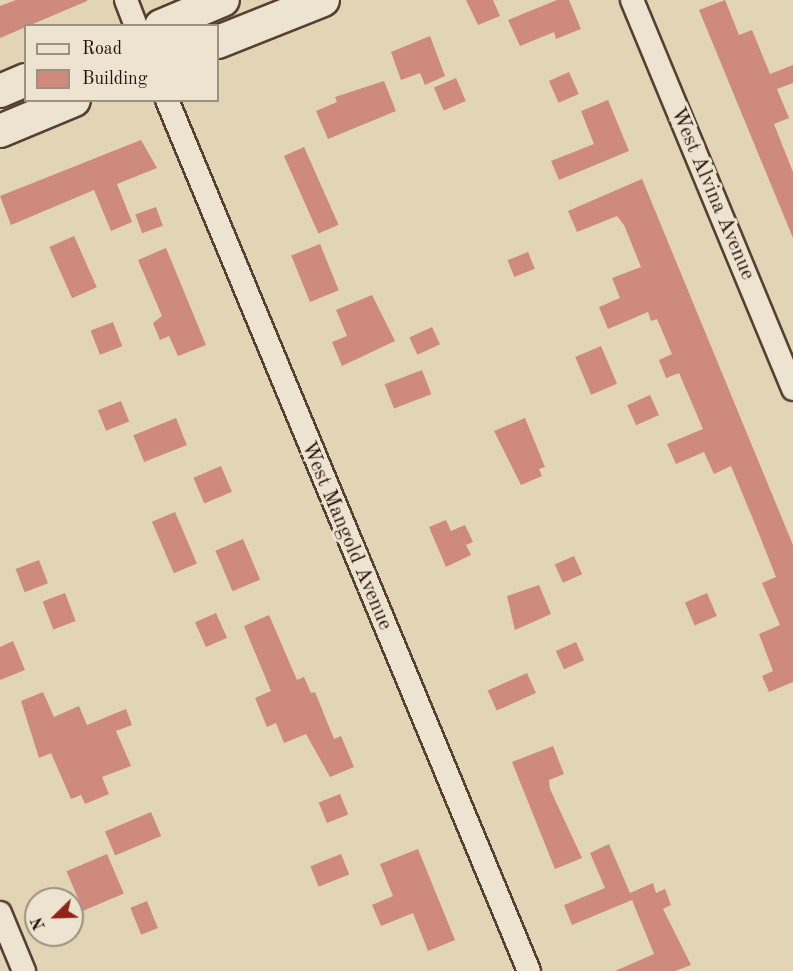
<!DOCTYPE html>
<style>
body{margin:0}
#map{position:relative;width:793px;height:971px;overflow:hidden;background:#e2d5b6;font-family:"Old Standard TT",serif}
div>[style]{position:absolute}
.building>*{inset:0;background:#ce8a7d;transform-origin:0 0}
.roads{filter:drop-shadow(2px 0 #564032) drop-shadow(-2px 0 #564032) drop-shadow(0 2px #564032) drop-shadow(0 -2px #564032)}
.street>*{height:22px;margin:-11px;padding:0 11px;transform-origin:11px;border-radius:11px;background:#ece4d0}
.secondary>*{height:32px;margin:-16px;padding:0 16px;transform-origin:16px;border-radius:16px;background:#ece4d0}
span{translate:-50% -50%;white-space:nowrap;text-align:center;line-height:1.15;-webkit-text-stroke:6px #ece4d0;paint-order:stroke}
.street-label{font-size:21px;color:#280f06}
.legend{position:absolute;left:24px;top:24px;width:195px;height:78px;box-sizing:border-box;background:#ece4d0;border:2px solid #9e8f7f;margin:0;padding:8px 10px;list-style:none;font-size:18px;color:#280f06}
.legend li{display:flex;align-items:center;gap:12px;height:30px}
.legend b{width:30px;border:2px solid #9e8f7f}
.north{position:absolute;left:24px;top:887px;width:60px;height:60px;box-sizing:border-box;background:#ece4d0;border:2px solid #9e8f7f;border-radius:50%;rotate:247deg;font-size:16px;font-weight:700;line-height:24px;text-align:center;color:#280f06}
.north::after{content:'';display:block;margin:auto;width:21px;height:27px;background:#8f2418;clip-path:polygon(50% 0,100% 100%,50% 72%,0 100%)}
</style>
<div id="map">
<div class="building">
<div style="clip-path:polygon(16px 0,87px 0,87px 1px,0 38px,0 6px)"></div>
<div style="clip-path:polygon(466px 0,493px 0,500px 16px,478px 25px)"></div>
<div style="clip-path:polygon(557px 0,569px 0,581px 29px,556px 39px,554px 32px,520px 46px,508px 20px)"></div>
<div style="clip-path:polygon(725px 0,739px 35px,752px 30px,770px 74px,793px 65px,793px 83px,777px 89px,789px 118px,774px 124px,793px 172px,793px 238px,699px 10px)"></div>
<div style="clip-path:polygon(430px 36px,445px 76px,425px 85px,420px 73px,401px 80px,391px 52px)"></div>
<div style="left:569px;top:72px;width:24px;height:22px;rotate:66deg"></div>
<div style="left:456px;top:78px;width:25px;height:24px;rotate:67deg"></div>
<div style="clip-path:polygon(384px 81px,396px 111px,328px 139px,316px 111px,337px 102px,335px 97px)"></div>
<div style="clip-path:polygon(608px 100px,629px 151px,559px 180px,551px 161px,594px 144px,581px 111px)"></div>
<div style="clip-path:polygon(141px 140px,157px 168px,117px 184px,132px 222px,111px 231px,94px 190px,11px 225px,0 196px)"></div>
<div style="left:304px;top:147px;width:85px;height:22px;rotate:66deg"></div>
<div style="clip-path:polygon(642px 179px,793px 545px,793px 682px,769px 692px,762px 676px,773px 671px,759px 634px,780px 625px,762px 583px,776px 577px,755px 524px,731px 466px,714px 474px,704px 452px,676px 464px,667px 444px,703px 429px,679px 373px,666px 378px,659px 360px,672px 354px,657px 319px,651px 321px,648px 312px,608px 329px,599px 307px,620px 298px,612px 278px,641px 267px,624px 225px,617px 216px,577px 232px,568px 211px)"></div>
<div style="left:156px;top:207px;width:20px;height:22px;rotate:70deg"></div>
<div style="left:74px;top:236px;width:56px;height:27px;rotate:66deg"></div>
<div style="left:320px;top:244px;width:50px;height:31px;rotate:68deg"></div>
<div style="clip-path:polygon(166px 248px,206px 345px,178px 356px,169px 336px,160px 340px,153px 323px,162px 316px,138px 260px)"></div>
<div style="left:528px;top:252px;width:18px;height:22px;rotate:68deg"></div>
<div style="clip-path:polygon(372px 295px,395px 341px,342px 366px,332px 342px,347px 336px,336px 310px)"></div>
<div style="left:113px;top:322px;width:26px;height:24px;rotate:69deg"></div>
<div style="left:432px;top:327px;width:19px;height:25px;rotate:65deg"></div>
<div style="left:601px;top:346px;width:41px;height:28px;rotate:67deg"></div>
<div style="left:422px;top:370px;width:26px;height:40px;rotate:69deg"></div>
<div style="left:650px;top:395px;width:22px;height:25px;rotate:66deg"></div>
<div style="left:121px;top:401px;width:22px;height:25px;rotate:68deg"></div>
<div style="left:176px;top:418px;width:29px;height:46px;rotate:68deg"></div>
<div style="clip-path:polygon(525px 418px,545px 467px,539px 469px,542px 476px,521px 485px,494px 431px)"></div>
<div style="left:221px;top:466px;width:28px;height:30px;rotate:67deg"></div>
<div style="left:175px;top:512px;width:56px;height:25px;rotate:67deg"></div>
<div style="clip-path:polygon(446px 520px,451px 531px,465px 525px,473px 542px,466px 545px,471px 555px,446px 567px,429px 527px)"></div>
<div style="left:243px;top:539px;width:44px;height:30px;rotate:67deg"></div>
<div style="left:574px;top:556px;width:20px;height:21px;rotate:66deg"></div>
<div style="left:39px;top:560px;width:25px;height:25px;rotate:69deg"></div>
<div style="clip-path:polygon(539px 585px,551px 614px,515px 630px,507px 596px)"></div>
<div style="left:65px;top:593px;width:30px;height:24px;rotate:69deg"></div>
<div style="left:707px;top:593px;width:25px;height:24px;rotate:67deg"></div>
<div style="left:216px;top:613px;width:27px;height:23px;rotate:66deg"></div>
<div style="clip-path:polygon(269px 615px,297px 680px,304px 677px,311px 693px,315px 692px,334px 739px,341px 736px,354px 767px,330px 777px,306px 734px,284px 743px,276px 723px,267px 727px,255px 698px,271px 691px,244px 626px)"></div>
<div style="clip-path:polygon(13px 641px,25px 670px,0 680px,0 647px)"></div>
<div style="left:576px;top:642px;width:20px;height:22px;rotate:66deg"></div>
<div style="left:527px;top:673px;width:22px;height:43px;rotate:66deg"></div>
<div style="clip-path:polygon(43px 692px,54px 717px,79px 706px,87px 725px,126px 709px,132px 725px,116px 731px,131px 766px,102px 777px,109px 794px,85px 804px,81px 795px,71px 799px,51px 753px,39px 758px,21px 701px)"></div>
<div style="clip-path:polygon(553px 746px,564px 774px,549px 780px,550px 789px,582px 858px,555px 869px,512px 762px)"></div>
<div style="left:340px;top:794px;width:22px;height:23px;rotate:68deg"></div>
<div style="left:151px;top:812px;width:26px;height:50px;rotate:67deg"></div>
<div style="clip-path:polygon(609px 844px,630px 893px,653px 883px,656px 893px,665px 889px,671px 905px,663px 909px,691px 965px,675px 971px,615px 971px,654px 954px,632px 900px,572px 925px,564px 905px,605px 888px,590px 853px)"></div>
<div style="clip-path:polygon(418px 849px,455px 940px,428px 951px,413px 913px,381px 926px,372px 905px,393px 896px,380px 864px)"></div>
<div style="left:107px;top:854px;width:43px;height:44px;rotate:67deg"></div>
<div style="left:341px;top:854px;width:22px;height:33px;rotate:68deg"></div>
<div style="left:147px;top:901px;width:29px;height:18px;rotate:68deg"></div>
</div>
<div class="roads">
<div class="street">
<div style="left:126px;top:0;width:28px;rotate:69deg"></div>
<div style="left:632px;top:0;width:421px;rotate:67.5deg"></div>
<div style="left:167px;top:100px;width:943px;rotate:67.43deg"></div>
<div style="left:0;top:913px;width:63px;rotate:67.5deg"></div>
</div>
<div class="secondary">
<div style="left:161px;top:26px;width:67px;rotate:-22.8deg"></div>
<div style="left:218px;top:42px;width:113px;rotate:-21.8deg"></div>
<div style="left:0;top:91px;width:28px;rotate:-23deg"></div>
<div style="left:0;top:131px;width:80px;rotate:-22.7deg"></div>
</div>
</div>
<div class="street-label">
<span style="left:712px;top:194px;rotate:67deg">West Alvina Avenue</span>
<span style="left:346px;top:536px;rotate:67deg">West Mangold Avenue</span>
</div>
<ul class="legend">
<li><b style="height:8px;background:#ece4d0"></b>Road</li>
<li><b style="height:16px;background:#ce8a7d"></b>Building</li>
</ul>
<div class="north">N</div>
</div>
